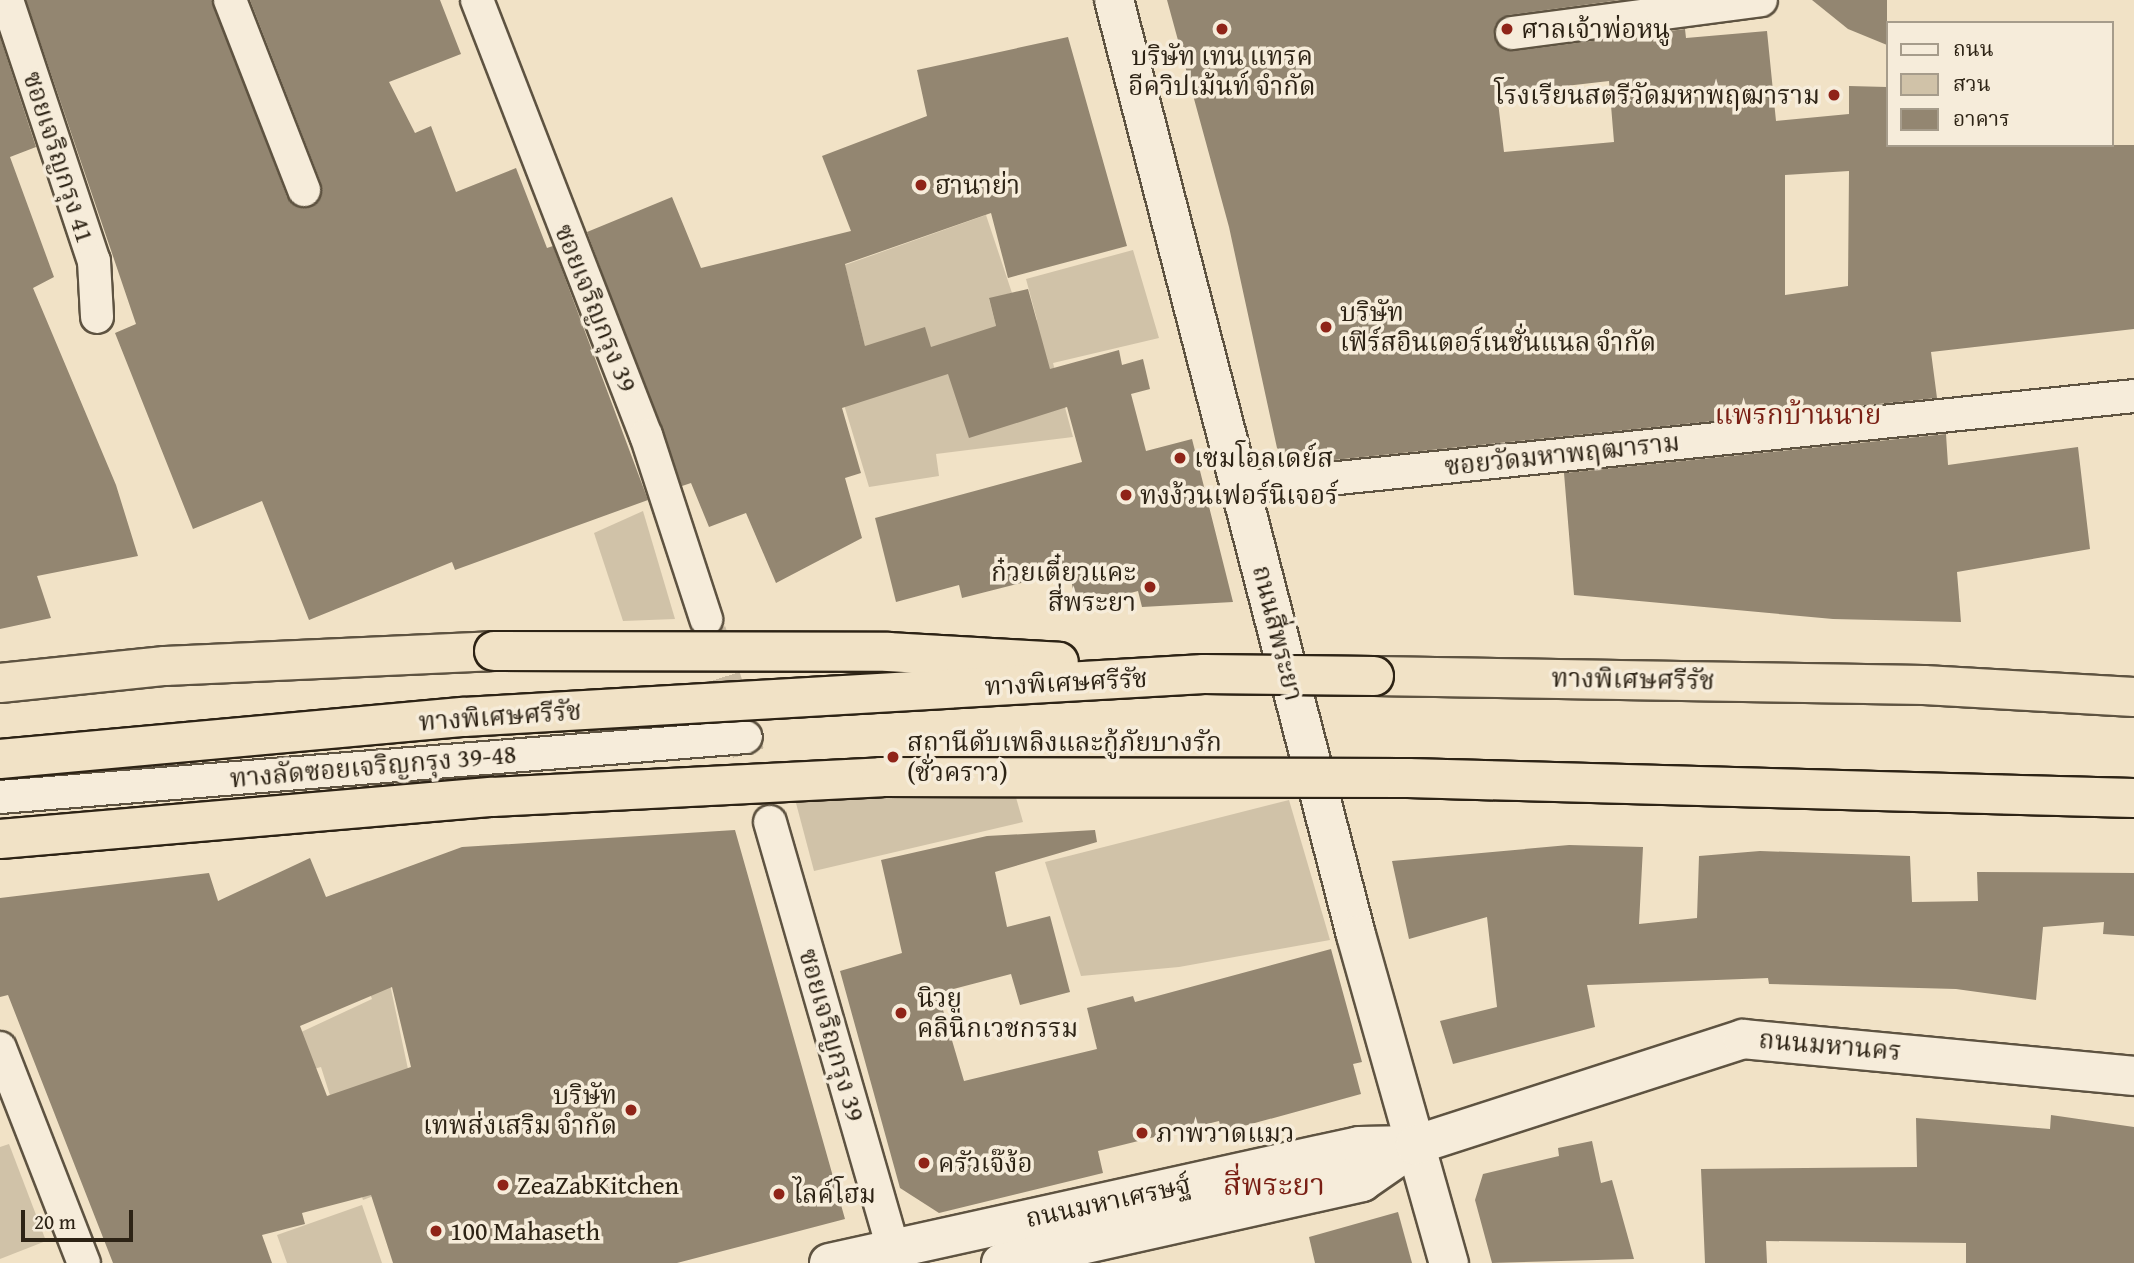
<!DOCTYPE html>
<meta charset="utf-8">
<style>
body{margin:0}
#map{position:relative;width:2134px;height:1263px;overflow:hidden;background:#f1e2c6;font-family:"Gentium Book Plus","Noto Serif Thai",serif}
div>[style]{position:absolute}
.green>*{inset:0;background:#d0c2a8}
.building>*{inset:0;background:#938671}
.minor-tunnel>*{height:32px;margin-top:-16px;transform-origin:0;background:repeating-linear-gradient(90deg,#cabca3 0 32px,transparent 0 48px)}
.roads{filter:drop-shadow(2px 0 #5e5341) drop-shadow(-2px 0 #5e5341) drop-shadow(0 2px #5e5341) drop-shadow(0 -2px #5e5341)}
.minor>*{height:32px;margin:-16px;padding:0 16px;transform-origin:16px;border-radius:16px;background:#f6ecda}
.secondary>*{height:38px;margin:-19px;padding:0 19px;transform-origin:19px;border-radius:19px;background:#f6ecda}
.motorway>*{height:38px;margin:-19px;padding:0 19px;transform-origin:19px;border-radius:19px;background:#f1e2c6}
.bridges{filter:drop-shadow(2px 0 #2d2315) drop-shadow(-2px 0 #2d2315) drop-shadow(0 2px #2d2315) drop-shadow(0 -2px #2d2315)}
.motorway-bridge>*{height:38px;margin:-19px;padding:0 19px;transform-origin:19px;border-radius:19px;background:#f1e2c6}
.dots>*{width:19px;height:19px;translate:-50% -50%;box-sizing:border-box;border:4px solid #f6ecda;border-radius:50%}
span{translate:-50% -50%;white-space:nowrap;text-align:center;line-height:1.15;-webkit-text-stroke:7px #f6ecda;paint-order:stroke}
.poi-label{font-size:26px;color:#2d2315}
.left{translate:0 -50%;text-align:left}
.right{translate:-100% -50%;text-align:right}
.street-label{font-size:26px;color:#2d2315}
.neighbourhood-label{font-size:28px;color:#7a1f14}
.quarter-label{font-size:30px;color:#7a1f14}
.legend{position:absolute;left:1886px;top:21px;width:228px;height:126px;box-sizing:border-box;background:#f6ecda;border:2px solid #a69c8b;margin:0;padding:9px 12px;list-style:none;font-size:21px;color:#2d2315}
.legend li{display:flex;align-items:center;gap:14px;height:35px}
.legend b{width:35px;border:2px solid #a69c8b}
.scale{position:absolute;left:21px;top:1210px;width:112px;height:32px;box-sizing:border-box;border:4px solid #2d2315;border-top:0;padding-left:9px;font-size:21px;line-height:24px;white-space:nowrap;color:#2d2315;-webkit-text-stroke:5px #f6ecda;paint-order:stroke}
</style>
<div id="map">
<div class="green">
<div style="clip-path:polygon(986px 215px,1012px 293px,989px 299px,997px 330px,1037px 320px,1026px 279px,1133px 250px,1159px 338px,1053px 363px,1073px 437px,936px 454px,939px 476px,869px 487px,831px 362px,866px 350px,845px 265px)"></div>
<div style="clip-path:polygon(643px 511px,675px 619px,623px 621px,594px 533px)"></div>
<div style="clip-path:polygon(1013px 787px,1023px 822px,814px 871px,796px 803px)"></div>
<div style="clip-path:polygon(1289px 800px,1330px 940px,1179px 967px,1081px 976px,1045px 862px)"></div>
<div style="clip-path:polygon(368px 881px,415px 1102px,467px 1160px,363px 1200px,321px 1067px,306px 1071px,297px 1034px,372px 999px,330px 896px)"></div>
<div style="clip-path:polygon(9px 1144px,46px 1241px,0 1259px,0 1147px)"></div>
<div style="clip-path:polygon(362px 1205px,382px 1263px,287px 1263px,277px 1235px)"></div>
</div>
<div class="building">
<div style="clip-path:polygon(26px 0,212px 0,287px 197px,302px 208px,319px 201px,321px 183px,250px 0,440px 0,461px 54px,389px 82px,415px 133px,431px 126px,456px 192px,516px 168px,547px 248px,553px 246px,648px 500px,455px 570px,452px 562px,309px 620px,262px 501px,193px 529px,115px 333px,136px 324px)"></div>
<div style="clip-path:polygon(evenodd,1167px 0,1621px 0,1509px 15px,1495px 25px,1494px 36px,1514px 51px,1685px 29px,1686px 38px,1767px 31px,1776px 121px,1849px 114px,1849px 86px,1887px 87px,1887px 145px,2134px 145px,2134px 329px,1931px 352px,1937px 398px,1295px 464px,1277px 448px,1229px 227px,1167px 0,1609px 81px,1614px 142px,1504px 152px,1497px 94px,1609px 81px,1167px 0,1849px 171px,1848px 286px,1785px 295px,1785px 175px,1849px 171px)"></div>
<div style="clip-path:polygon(1812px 0,1887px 0,1887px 45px,1848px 29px)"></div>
<div style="clip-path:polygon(0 37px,36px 147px,10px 157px,54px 277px,33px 288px,116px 485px,138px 556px,37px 576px,51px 618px,0 629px)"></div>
<div style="clip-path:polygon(1068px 37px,1127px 246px,1008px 278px,991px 213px,845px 264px,865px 346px,925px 327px,931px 347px,996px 326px,989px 298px,1028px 289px,1050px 369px,1119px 350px,1122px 365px,1143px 359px,1150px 389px,1131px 394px,1146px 451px,1192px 439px,1233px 602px,1142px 607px,1138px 591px,1077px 607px,1069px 571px,962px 598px,959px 585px,896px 602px,875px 518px,1082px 462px,1067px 407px,969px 438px,948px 374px,842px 408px,861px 473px,845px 478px,862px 538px,776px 583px,746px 513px,709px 527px,691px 483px,682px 486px,587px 232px,672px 197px,701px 268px,851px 231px,822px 156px,927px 116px,917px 70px)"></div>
<div style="clip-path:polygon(1946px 434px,1948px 465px,2078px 447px,2090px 549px,1957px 572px,1961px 622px,1833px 619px,1574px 595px,1564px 473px)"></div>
<div style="clip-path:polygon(evenodd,735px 830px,845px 1219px,677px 1263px,393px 1263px,371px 1195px,302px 1213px,305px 1224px,262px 1235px,272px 1263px,113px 1263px,8px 995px,0 997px,0 898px,209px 873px,218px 901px,310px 858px,326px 897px,462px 847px,735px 830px,392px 987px,411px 1067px,327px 1096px,300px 1026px,392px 987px)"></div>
<div style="clip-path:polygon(1095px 830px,1097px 842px,995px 872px,1007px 927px,1050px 916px,1070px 992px,1020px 1005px,1011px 974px,938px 993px,964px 1081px,1097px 1049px,1087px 1008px,1133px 996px,1135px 1002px,1331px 949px,1362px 1062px,1353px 1064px,1361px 1094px,1222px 1132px,1219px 1121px,1098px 1151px,1103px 1173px,939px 1213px,900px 1188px,840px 971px,902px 953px,881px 860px,987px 836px)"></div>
<div style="clip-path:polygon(1569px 845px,1643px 847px,1639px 924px,1697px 918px,1699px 856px,1760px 851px,1910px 856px,1912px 902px,1978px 901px,1977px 872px,2134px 873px,2134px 936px,2103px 934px,2104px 922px,2043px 927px,2036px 1000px,1956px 989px,1769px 984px,1768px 978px,1587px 985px,1595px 1027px,1453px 1064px,1440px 1021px,1497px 1007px,1487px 917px,1409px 939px,1392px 861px)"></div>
<div style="clip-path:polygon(2051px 1115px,2134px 1127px,2134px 1263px,1966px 1263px,1966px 1243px,1766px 1241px,1767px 1263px,1705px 1263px,1701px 1169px,1917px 1167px,1916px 1118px,2050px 1129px)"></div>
<div style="clip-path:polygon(1592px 1141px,1601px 1183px,1612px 1180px,1634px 1259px,1492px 1263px,1475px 1200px,1483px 1174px,1559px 1156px,1558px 1148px)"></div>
<div style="clip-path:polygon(1398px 1212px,1412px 1263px,1315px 1263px,1309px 1237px)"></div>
</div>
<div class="minor-tunnel">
<div style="left:710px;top:631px;width:200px;rotate:72.6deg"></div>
</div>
<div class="roads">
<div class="minor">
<div style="left:7px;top:0;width:275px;rotate:71.6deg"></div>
<div style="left:94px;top:261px;width:56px;rotate:86.9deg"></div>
<div style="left:230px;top:0;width:204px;rotate:68.7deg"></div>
<div style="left:477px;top:0;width:467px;rotate:68.8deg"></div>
<div style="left:646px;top:435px;width:194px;rotate:71.9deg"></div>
<div style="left:1512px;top:33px;width:251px;rotate:-7.5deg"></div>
<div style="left:1241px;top:488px;width:898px;rotate:-5.88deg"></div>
<div style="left:0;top:797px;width:748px;rotate:-4.6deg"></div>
<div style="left:770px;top:822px;width:444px;rotate:73.9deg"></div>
<div style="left:0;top:1048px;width:231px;rotate:68.7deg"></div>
</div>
<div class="secondary">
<div style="left:1114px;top:0;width:966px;rotate:75.49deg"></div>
<div style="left:1356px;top:935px;width:341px;rotate:74.2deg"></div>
<div style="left:829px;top:1263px;width:543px;rotate:-12.45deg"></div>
<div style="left:1359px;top:1146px;width:56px;rotate:-1deg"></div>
<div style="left:1001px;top:1263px;width:370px;rotate:-12.6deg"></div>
<div style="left:1362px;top:1182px;width:65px;rotate:-34.9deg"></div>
<div style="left:1415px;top:1145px;width:345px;rotate:-17.9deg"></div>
<div style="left:1743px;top:1039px;width:393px;rotate:5.4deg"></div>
</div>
<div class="motorway">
<div style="left:1374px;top:676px;width:550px;rotate:0.94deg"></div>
<div style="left:1924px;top:685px;width:210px;rotate:3.3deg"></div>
<div style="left:0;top:683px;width:166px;rotate:-5.9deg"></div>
<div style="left:165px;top:666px;width:329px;rotate:-2.6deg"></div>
</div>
</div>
<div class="bridges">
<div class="motorway-bridge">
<div style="left:494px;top:651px;width:394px;rotate:0.1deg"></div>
<div style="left:888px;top:652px;width:171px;rotate:3.3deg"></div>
<div style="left:0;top:759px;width:466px;rotate:-5.2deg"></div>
<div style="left:464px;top:717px;width:741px;rotate:-3.33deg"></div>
<div style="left:1204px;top:674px;width:170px;rotate:0.7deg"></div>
<div style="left:0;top:839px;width:494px;rotate:-4.9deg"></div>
<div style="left:492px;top:797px;width:390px;rotate:-2.9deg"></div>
<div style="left:881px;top:777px;width:527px;rotate:0.11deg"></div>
<div style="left:1408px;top:778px;width:726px;rotate:1.58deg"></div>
</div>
</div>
<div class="dots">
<div style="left:1222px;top:29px;background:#8f2418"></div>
<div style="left:1507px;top:29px;background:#8f2418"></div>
<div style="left:1834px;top:95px;background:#8f2418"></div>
<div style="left:921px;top:185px;background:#8f2418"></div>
<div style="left:1326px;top:327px;background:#8f2418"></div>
<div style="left:1180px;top:458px;background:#8f2418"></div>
<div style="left:1126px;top:495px;background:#8f2418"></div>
<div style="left:1150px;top:587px;background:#8f2418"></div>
<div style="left:893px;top:757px;background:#8f2418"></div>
<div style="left:901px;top:1013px;background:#8f2418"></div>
<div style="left:631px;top:1110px;background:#8f2418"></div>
<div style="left:1142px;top:1133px;background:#8f2418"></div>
<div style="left:924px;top:1163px;background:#8f2418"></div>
<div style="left:503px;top:1185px;background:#8f2418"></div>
<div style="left:779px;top:1194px;background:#8f2418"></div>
<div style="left:436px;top:1231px;background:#8f2418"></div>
</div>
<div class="poi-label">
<span class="left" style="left:1521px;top:29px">ศาลเจ้าพ่อหนู</span>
<span style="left:1222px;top:71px">บริษัท เทน แทรค<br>อีควิปเม้นท์ จำกัด</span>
<span class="right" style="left:1820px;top:95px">โรงเรียนสตรีวัดมหาพฤฒาราม</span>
<span class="left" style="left:935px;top:185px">ฮานาย่า</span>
<span class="left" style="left:1340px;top:327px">บริษัท<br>เฟิร์สอินเตอร์เนชั่นแนล จำกัด</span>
<span class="left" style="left:1194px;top:458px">เซมโอลเดย์ส</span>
<span class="left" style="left:1140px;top:495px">ทงง้วนเฟอร์นิเจอร์</span>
<span class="right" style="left:1136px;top:587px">ก๋วยเตี๋ยวแคะ<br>สี่พระยา</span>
<span class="left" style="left:907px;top:757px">สถานีดับเพลิงและกู้ภัยบางรัก<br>(ชั่วคราว)</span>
<span class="left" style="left:917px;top:1013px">นิวยู<br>คลินิกเวชกรรม</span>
<span class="right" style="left:617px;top:1110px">บริษัท<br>เทพส่งเสริม จำกัด</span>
<span class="left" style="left:1156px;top:1133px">ภาพวาดแมว</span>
<span class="left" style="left:938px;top:1163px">ครัวเจ๊ง้อ</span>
<span class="left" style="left:517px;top:1185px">ZeaZabKitchen</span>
<span class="left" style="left:793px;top:1194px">ไลค์โฮม</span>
<span class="left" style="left:450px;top:1231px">100 Mahaseth</span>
</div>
<div class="street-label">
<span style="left:59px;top:157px;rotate:72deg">ซอยเจริญกรุง 41</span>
<span style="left:596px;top:308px;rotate:68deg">ซอยเจริญกรุง 39</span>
<span style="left:1562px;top:454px;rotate:-6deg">ซอยวัดมหาพฤฒาราม</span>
<span style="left:1278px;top:633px;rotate:76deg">ถนนสี่พระยา</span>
<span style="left:1633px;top:679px;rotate:1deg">ทางพิเศษศรีรัช</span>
<span style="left:1066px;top:682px;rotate:-3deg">ทางพิเศษศรีรัช</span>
<span style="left:500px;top:716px;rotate:-4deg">ทางพิเศษศรีรัช</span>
<span style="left:373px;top:766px;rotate:-5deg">ทางลัดซอยเจริญกรุง 39-48</span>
<span style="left:832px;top:1035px;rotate:74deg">ซอยเจริญกรุง 39</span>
<span style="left:1830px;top:1045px;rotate:5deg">ถนนมหานคร</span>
<span style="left:1108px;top:1201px;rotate:-12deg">ถนนมหาเศรษฐ์</span>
</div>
<div class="neighbourhood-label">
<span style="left:1798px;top:414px">แพรกบ้านนาย</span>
</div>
<div class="quarter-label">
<span style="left:1274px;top:1184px">สี่พระยา</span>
</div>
<ul class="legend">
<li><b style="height:9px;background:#f6ecda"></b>ถนน</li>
<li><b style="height:19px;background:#d0c2a8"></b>สวน</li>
<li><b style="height:19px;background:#938671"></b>อาคาร</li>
</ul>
<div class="scale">20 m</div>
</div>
